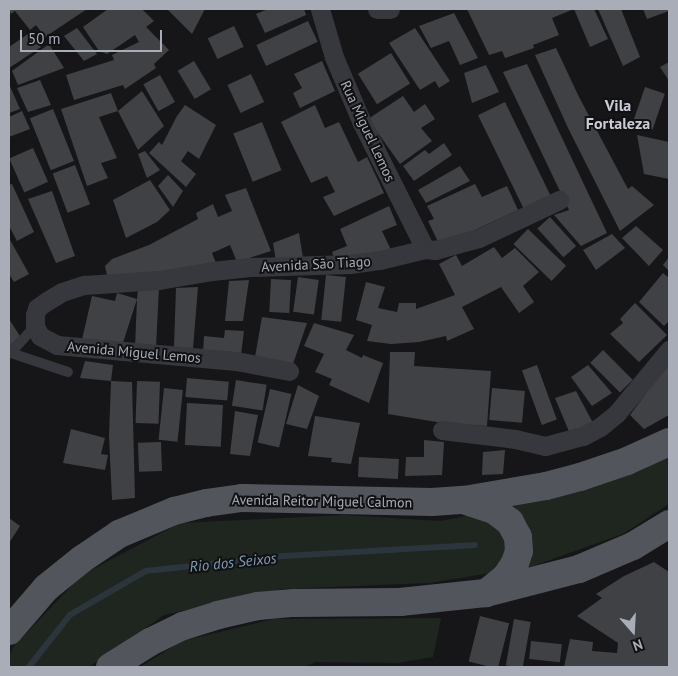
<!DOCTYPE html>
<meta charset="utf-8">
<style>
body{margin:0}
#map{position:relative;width:678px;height:676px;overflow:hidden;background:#161618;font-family:"PT Sans",sans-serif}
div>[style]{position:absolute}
.green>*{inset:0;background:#1e261f}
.stream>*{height:5.5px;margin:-2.75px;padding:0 2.75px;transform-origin:2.75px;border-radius:2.75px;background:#2c353c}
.building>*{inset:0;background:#404145;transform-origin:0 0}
.lane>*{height:10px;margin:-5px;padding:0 5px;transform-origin:5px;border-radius:5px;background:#37383d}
.street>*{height:19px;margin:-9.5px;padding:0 9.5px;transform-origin:9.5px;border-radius:9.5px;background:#37383d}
.primary>*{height:28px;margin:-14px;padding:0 14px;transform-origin:14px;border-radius:14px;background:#53555c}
span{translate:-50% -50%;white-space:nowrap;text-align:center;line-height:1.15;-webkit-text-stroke:4px #111113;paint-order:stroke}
.street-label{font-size:14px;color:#a8adb8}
.water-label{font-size:15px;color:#7f9bb3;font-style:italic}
.quarter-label{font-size:16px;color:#c9ccd4;font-weight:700}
.frame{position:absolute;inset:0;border:10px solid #a8adb8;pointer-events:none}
.north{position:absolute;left:608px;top:606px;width:50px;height:50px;-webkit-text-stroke:4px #111113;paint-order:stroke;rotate:161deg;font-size:14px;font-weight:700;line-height:20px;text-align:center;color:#a8adb8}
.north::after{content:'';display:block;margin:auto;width:18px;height:22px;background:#a8adb8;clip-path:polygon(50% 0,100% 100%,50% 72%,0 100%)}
.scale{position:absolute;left:20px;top:30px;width:142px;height:22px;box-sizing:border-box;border:2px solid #a8adb8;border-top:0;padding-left:6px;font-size:15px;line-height:18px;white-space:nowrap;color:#a8adb8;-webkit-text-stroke:4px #111113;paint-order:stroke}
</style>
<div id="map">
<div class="green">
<div style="clip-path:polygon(669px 454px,669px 504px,623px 534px,533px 566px,430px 583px,282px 589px,164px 615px,89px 667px,9px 667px,9px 657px,14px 646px,82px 575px,180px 523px,344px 515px,441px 521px,518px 505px,645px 467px)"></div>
<div style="clip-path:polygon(441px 618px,433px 657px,397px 663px,316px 662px,304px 667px,140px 667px,182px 641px,274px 619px)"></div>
</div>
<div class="stream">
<div style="left:29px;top:667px;width:66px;rotate:-51.7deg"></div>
<div style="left:70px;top:615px;width:88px;rotate:-30.1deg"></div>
<div style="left:146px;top:571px;width:140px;rotate:-6.2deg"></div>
<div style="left:285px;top:556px;width:190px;rotate:-3.3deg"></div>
</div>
<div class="building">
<div style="clip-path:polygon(9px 9px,87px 9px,45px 37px,36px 25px,30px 30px,15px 11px,11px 14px)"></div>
<div style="clip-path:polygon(108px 9px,142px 9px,154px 21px,146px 27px,169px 50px,154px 64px,156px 68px,125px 89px,123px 85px,74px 100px,66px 75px,114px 60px,112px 55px,139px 42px,135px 35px,107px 54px,99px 51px,83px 27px)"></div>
<div style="clip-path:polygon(167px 9px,205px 9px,192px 34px)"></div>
<div style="clip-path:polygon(268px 9px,304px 9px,306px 15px,265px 33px,256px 14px)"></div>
<div style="clip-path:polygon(467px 9px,574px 9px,552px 18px,559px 35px,533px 45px,534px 48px,505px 58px,502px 51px,489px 55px)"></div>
<div style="clip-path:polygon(574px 9px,594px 9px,608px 39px,590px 47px)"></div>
<div style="clip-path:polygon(598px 9px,621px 9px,640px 57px,623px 66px)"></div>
<div style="clip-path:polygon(643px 9px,669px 9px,669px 11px,647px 19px)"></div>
<div style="clip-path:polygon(454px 13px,478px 58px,460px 65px,449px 41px,431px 48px,419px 26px)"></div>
<div style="left:308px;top:21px;width:23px;height:57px;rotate:65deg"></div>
<div style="left:234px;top:26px;width:23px;height:29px;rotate:65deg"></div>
<div style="clip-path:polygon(77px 28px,97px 54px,84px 61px,64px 36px)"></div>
<div style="clip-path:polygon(415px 28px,450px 81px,439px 88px,435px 81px,420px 90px,389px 43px)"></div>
<div style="clip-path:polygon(31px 32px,41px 47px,9px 68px,9px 47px)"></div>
<div style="clip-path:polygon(49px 44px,64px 68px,18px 85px,12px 71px)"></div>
<div style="clip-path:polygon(556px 48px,579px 97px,628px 189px,632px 186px,654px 205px,620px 231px,568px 128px,535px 55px)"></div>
<div style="left:391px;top:53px;width:36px;height:39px;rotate:58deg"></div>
<div style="left:194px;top:61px;width:33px;height:19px;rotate:59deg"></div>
<div style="clip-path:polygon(322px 61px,335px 91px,300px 108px,293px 93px,302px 88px,294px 74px)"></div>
<div style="clip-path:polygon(669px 62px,669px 81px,660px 67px)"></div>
<div style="clip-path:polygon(527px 64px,607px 233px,581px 246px,554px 215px,569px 210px,503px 72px)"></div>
<div style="clip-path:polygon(486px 65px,499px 92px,472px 103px,464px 73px)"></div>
<div style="left:251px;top:74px;width:31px;height:26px;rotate:65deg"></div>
<div style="left:160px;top:75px;width:31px;height:19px;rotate:61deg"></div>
<div style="clip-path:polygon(40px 80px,51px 105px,28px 112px,17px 88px)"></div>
<div style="clip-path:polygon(9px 84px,20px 109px,9px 113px)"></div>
<div style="left:645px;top:87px;width:21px;height:39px;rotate:19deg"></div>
<div style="clip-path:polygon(142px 91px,164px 126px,138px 150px,118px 111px)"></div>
<div style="clip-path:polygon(111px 93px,118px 111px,99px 117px,117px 158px,101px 163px,108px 178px,87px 186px,61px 109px)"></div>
<div style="clip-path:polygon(403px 96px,414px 112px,425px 104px,435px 119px,421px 128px,432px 141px,400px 164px,368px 119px)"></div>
<div style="left:505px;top:102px;width:107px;height:30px;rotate:64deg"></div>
<div style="clip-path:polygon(185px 105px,216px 125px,199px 159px,188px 151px,181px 161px,196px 174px,186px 187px,149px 153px,159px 142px,162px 145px,177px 116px)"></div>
<div style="clip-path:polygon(315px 105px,325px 128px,339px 122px,358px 162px,367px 157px,384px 193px,334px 216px,323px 197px,335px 192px,327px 176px,311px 183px,281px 122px)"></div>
<div style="left:53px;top:109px;width:56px;height:25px;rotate:68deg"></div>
<div style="clip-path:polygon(22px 111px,30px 129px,9px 137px,9px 117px)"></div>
<div style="left:262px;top:122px;width:52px;height:31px;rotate:68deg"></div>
<div style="clip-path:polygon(637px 135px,669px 142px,669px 179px,644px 174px)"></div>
<div style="clip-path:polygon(444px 143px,452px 155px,414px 181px,403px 166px,425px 150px,429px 154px)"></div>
<div style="left:33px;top:148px;width:37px;height:26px;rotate:66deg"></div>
<div style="clip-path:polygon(145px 151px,160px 170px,147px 178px,138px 154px)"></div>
<div style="left:75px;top:165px;width:42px;height:24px;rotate:69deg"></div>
<div style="clip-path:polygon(460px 166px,470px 181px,426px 203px,418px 190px)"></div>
<div style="clip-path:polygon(168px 175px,183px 191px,173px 207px,158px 186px)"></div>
<div style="clip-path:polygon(150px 180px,170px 210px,157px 222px,126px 238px,113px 200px)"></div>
<div style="clip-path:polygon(12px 184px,34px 232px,17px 241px,9px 226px,9px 185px)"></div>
<div style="clip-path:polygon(475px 184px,482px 197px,507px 186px,518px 210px,440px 246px,428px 221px,434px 219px,427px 206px)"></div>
<div style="clip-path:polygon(246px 188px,271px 251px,237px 262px,230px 245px,212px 253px,216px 263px,160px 275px,107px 275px,105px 266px,112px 259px,149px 245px,198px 219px,196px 213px,213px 204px,218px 217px,232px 211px,225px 195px)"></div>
<div style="clip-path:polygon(52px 191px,75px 256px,56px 263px,28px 199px)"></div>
<div style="clip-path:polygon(389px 206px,397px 225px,382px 231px,392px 252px,335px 260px,332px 252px,347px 246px,340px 229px)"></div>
<div style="left:550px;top:217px;width:39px;height:17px;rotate:48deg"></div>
<div style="clip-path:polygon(636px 226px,663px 250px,649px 266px,622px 238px)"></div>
<div style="left:528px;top:229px;width:53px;height:21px;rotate:44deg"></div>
<div style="clip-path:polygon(299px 233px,303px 258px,276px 261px,273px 243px)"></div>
<div style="clip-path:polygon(612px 234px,625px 248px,596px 270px,583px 250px)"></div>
<div style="clip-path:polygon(9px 238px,29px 274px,14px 282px,9px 274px)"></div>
<div style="clip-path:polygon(494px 247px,502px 258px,515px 248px,539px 272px,523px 286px,534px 302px,519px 313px,501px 287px,462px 307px,474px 329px,447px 341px,446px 336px,419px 342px,391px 344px,367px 341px,372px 325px,356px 320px,366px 282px,385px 287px,378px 308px,397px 312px,399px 303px,416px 303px,416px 309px,455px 295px,439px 264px,456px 255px,462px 266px)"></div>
<div style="clip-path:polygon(669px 257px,669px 271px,663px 265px)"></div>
<div style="clip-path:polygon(663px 273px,669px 278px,669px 321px,664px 326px,639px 302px)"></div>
<div style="left:326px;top:275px;width:20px;height:45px;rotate:6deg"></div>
<div style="left:298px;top:277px;width:21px;height:35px;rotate:8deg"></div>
<div style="left:271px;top:279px;width:20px;height:33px;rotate:3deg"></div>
<div style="clip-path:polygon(249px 280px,243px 321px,225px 321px,229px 281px)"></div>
<div style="clip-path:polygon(159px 287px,156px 348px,135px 348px,137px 299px,122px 346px,81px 344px,92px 296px,115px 301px,117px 293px,137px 299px,138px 289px)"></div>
<div style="clip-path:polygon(198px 287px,193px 349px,174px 347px,176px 288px)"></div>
<div style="clip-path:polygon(635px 303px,667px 335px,639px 362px,610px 334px,623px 323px,620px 319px)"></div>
<div style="clip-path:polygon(262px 317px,307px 323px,293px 364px,255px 357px)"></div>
<div style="clip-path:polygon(9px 319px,20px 336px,9px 347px)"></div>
<div style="clip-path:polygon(314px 323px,354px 335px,346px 350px,362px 358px,363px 355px,383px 363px,369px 403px,329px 385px,332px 379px,315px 372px,324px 354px,304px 346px)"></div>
<div style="clip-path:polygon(225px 330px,244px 331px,241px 355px,203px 353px,204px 336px,224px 338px)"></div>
<div style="left:603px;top:350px;width:42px;height:18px;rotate:45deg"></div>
<div style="clip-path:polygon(390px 352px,415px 352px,414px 366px,491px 371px,487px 426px,443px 423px,388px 414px)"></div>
<div style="clip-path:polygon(85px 361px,113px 365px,111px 381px,80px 378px)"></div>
<div style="clip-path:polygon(669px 362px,669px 415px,644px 429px,630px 415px)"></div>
<div style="left:537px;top:365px;width:58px;height:16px;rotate:70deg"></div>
<div style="clip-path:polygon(588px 365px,612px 393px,592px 406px,571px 377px)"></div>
<div style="left:187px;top:378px;width:42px;height:19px;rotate:5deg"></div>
<div style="left:236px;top:380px;width:31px;height:26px;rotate:9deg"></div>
<div style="clip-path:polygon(111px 381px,132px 382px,135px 498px,112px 500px,109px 436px)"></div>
<div style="left:137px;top:381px;width:23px;height:42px;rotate:2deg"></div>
<div style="clip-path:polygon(298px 385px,319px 396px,307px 429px,286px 424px)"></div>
<div style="left:164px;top:388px;width:19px;height:52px;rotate:6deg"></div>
<div style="left:492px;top:388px;width:33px;height:32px;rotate:5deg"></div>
<div style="left:270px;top:389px;width:22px;height:55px;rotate:13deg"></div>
<div style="clip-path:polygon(576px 391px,593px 423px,570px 434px,555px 398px)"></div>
<div style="left:187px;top:403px;width:36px;height:42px;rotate:3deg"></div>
<div style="clip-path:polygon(235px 411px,258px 415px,250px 456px,230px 454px)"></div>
<div style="clip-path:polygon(315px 416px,360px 423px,351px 464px,331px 462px,332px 458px,308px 456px)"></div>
<div style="clip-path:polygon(71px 429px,105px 438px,101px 454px,108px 455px,105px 470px,63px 463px)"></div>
<div style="clip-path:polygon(424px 440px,444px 442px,442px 475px,405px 476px,406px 457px,424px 457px)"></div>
<div style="left:161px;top:442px;width:29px;height:23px;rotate:88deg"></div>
<div style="clip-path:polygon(505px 450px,503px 474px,482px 475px,483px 452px)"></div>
<div style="left:359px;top:457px;width:40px;height:20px;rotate:3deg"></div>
<div style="clip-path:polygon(9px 518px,20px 526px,9px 543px)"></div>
<div style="clip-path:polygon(654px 562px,669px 572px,669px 667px,564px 667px,570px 639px,593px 642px,592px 651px,617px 653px,618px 643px,577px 616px,602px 598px,596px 594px,624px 576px)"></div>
<div style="left:480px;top:616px;width:30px;height:47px;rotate:14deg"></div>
<div style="left:514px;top:619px;width:17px;height:47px;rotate:10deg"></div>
<div style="left:531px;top:641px;width:31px;height:18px;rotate:6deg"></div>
</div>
<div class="lane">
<div style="left:35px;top:326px;width:36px;rotate:132deg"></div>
<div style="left:11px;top:353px;width:60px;rotate:18.4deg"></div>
</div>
<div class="street">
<div style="left:320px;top:9px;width:50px;rotate:73.7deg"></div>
<div style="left:334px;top:57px;width:72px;rotate:67deg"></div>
<div style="left:362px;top:123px;width:141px;rotate:63.4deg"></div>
<div style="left:377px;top:9px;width:13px"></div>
<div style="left:289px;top:371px;width:54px;rotate:-169.3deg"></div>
<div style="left:236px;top:361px;width:180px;rotate:-174.9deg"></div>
<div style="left:57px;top:345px;width:19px;rotate:-152deg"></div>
<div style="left:40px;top:336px;width:11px;rotate:-117deg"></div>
<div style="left:35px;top:326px;width:11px;rotate:-90deg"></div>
<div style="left:35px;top:315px;width:7px;rotate:-74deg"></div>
<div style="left:37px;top:308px;width:12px;rotate:-35deg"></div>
<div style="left:47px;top:301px;width:17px;rotate:-31deg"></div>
<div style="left:62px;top:292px;width:23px;rotate:-18deg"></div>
<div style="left:84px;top:285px;width:75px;rotate:-3.8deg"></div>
<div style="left:159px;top:280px;width:54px;rotate:-9.6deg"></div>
<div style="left:212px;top:271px;width:38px;rotate:-6deg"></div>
<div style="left:250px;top:267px;width:100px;rotate:-1.7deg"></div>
<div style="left:350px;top:264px;width:30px;rotate:-8deg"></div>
<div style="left:380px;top:260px;width:46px;rotate:-13.7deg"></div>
<div style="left:425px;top:249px;width:10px;rotate:6deg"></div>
<div style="left:435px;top:250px;width:46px;rotate:-15.3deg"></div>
<div style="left:479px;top:238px;width:89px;rotate:-25.4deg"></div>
<div style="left:442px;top:430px;width:74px;rotate:7deg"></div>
<div style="left:515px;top:439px;width:31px;rotate:13deg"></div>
<div style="left:545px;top:446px;width:39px;rotate:-15deg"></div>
<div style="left:583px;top:436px;width:19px;rotate:-28deg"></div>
<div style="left:600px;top:427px;width:22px;rotate:-39deg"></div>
<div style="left:617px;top:413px;width:82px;rotate:-50.5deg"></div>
</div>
<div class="primary">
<div style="left:466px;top:501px;width:29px;rotate:18deg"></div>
<div style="left:494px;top:510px;width:20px;rotate:37deg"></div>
<div style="left:510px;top:522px;width:17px;rotate:62deg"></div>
<div style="left:518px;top:537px;width:14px;rotate:86deg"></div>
<div style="left:519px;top:551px;width:13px;rotate:108deg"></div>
<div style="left:515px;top:563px;width:17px;rotate:123deg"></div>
<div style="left:506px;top:577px;width:26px;rotate:141deg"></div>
<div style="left:9px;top:631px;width:57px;rotate:-49.3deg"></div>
<div style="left:46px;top:588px;width:46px;rotate:-38.9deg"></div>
<div style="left:82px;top:559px;width:45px;rotate:-34deg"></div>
<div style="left:119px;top:534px;width:60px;rotate:-22.7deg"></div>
<div style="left:174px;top:511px;width:33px;rotate:-14deg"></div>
<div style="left:206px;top:503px;width:36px;rotate:-8deg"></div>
<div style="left:242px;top:498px;width:190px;rotate:1.2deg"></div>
<div style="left:432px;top:502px;width:32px;rotate:-4deg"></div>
<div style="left:464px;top:500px;width:83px;rotate:-9.7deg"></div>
<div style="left:546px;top:486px;width:35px;rotate:-15deg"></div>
<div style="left:580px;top:477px;width:50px;rotate:-18.8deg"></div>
<div style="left:627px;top:461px;width:46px;rotate:-24.3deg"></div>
<div style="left:110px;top:667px;width:47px;rotate:-32deg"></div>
<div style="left:150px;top:642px;width:37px;rotate:-26deg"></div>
<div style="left:183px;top:626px;width:37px;rotate:-17deg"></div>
<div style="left:218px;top:615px;width:41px;rotate:-12.7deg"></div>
<div style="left:258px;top:606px;width:36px;rotate:-5deg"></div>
<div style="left:294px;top:603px;width:106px;rotate:-0.5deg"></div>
<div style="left:400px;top:602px;width:86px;rotate:-6deg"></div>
<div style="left:486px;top:593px;width:96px;rotate:-14.5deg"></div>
<div style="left:579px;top:569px;width:59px;rotate:-23.1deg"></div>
<div style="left:633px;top:546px;width:42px;rotate:-31.4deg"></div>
</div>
<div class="street-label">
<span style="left:368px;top:131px;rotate:65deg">Rua Miguel Lemos</span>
<span style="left:316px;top:264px;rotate:-3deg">Avenida São Tiago</span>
<span style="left:134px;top:352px;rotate:5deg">Avenida Miguel Lemos</span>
<span style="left:322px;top:501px;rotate:1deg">Avenida Reitor Miguel Calmon</span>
</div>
<div class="water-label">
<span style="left:233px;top:562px;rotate:-6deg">Rio dos Seixos</span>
</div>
<div class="quarter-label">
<span style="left:618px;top:114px">Vila<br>Fortaleza</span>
</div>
<div class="frame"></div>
<div class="north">N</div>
<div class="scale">50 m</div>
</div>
